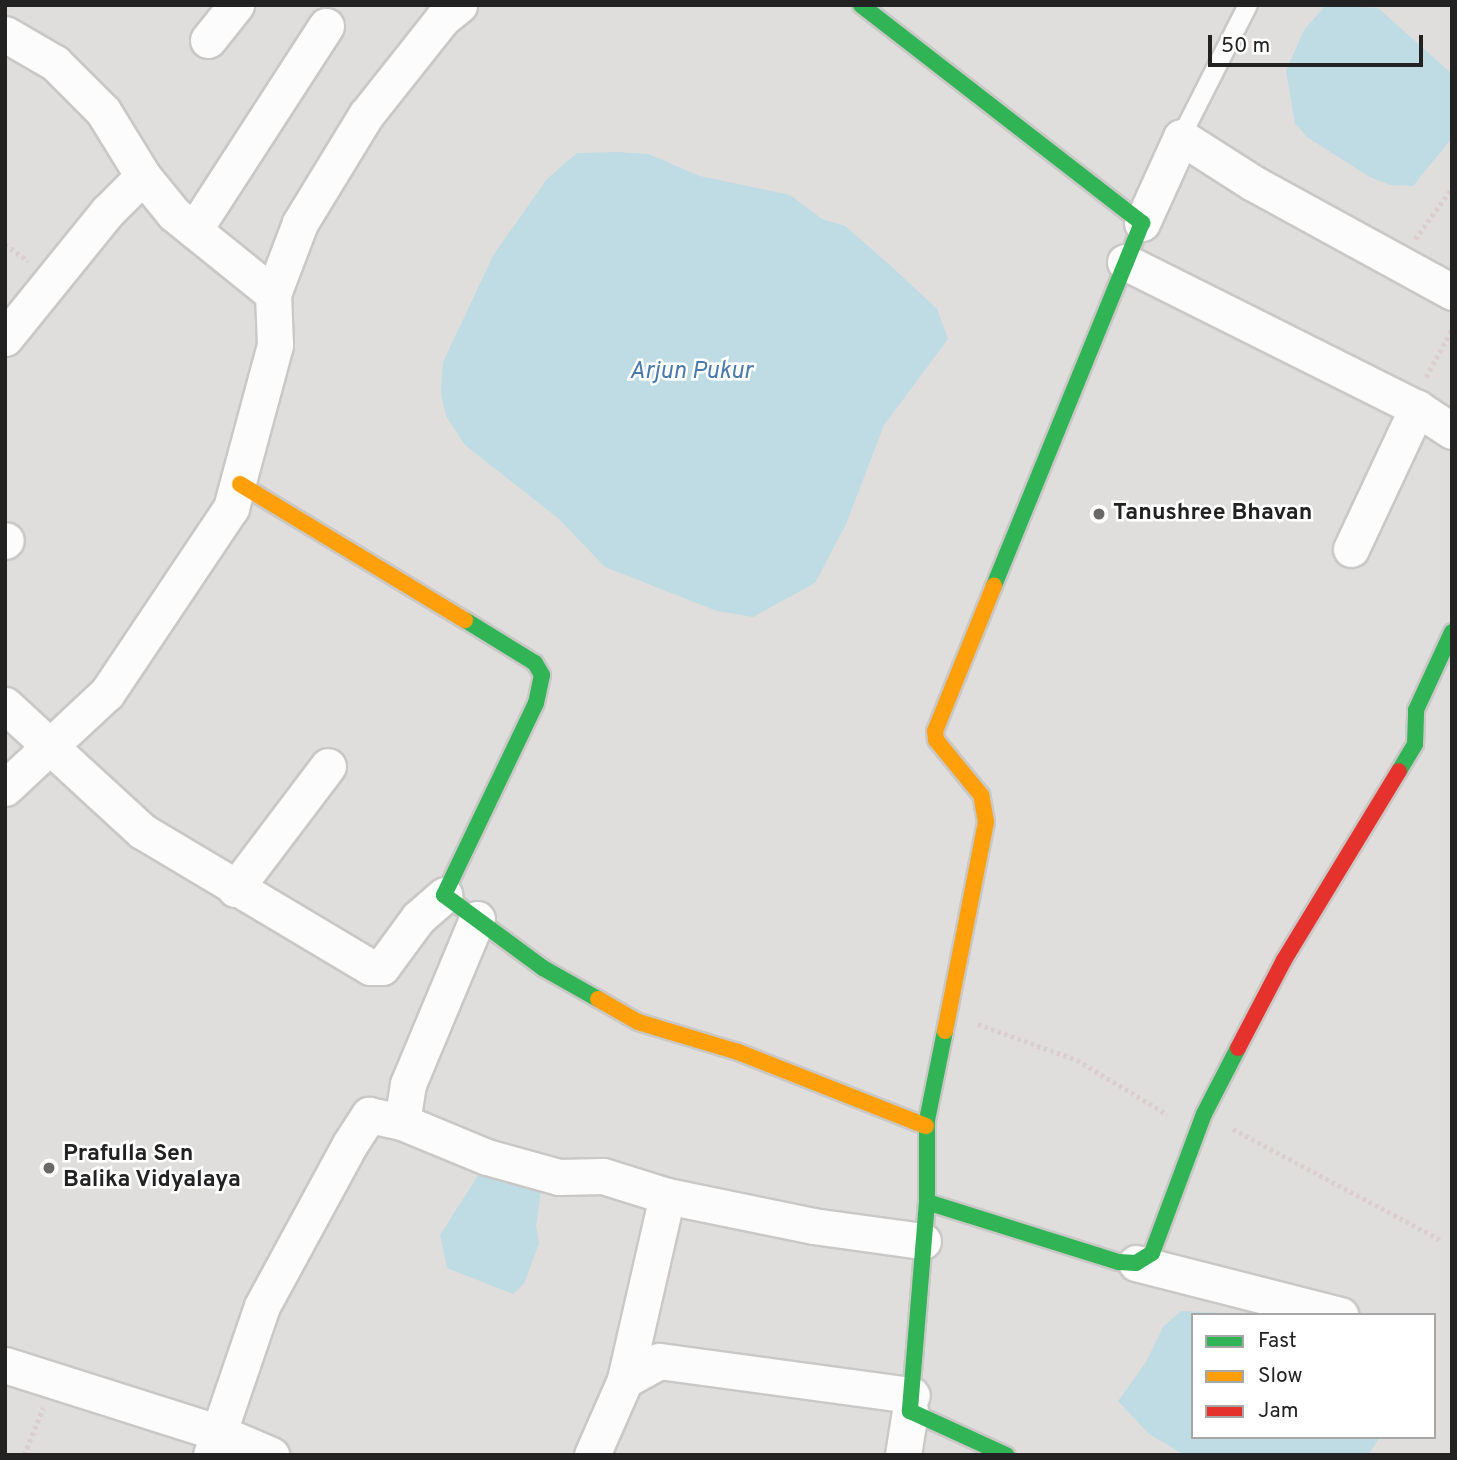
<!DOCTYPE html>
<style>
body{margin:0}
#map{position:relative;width:1457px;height:1460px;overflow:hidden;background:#f0eeeb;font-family:Overpass,sans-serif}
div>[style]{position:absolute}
.residential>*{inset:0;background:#dfdedc}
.water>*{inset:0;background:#bfdbe3}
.path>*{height:4.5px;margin-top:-2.25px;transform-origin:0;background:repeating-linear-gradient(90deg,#dccecd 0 3.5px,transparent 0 7px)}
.roads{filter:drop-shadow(2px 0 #c9c8c7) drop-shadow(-2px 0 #c9c8c7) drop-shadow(0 2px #c9c8c7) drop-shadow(0 -2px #c9c8c7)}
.lane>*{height:18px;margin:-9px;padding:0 9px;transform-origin:9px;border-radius:9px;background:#fdfcfc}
.street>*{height:35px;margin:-17.5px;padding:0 17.5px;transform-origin:17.5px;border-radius:17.5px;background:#fdfcfc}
.fast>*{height:16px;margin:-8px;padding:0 8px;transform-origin:8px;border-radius:8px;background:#30b455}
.slow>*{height:16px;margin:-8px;padding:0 8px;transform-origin:8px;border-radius:8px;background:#ff9f0a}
.jam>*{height:16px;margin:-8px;padding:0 8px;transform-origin:8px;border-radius:8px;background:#e5322d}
.dots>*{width:19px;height:19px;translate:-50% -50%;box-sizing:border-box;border:4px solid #fff;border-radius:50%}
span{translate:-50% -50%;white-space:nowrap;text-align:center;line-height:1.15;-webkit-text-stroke:5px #fff;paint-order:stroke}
.poi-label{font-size:23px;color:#222;font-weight:700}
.left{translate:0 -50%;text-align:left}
.water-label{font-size:24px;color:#4a7aab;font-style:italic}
.frame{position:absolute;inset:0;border:7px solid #222;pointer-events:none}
.legend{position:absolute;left:1191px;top:1313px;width:245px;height:126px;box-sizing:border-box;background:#fff;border:2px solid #a7a7a7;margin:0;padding:9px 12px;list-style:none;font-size:21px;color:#222}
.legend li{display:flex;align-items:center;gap:14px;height:35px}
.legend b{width:35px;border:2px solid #a7a7a7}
.scale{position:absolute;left:1208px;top:35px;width:215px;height:32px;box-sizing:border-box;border:4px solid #222;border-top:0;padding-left:9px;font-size:21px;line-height:24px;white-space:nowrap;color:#222;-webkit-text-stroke:5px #fff;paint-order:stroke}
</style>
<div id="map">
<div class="residential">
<div style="clip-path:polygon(evenodd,5px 5px,1452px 5px,1452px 1455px,5px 1455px,5px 5px,1193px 1315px,1434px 1315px,1434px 1437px,1193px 1437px,1193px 1315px)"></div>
</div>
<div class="water">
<div style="clip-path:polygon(1326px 5px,1378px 8px,1452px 74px,1452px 138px,1413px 186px,1390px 185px,1370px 177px,1307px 137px,1295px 123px,1286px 71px,1304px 30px)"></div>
<div style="clip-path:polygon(617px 152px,648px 154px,700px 176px,790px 195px,822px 219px,845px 226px,891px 266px,937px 309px,948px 339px,884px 425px,846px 524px,815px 583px,753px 617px,717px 611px,605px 567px,559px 519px,465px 445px,446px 416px,441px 393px,443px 362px,494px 254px,547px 179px,577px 153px)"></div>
<div style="clip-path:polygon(486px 1163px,542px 1181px,536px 1226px,539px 1243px,524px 1284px,513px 1294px,447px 1268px,440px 1235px)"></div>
<div style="clip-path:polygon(1181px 1311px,1257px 1315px,1193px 1315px,1193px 1437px,1380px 1437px,1368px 1455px,1185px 1455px,1149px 1434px,1118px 1401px,1146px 1362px,1163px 1327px)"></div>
</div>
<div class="path">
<div style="left:1415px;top:239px;width:63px;rotate:-54deg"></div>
<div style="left:5px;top:244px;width:29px;rotate:36deg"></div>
<div style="left:1426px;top:377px;width:55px;rotate:-61.6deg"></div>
<div style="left:978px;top:1024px;width:105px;rotate:20deg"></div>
<div style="left:1077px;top:1060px;width:106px;rotate:31.1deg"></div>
<div style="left:1233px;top:1129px;width:236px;rotate:28.1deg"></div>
<div style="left:24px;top:1455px;width:51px;rotate:-68deg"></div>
</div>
<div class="roads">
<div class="lane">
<div style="left:1181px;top:137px;width:148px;rotate:-63.1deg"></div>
</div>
<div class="street">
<div style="left:5px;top:34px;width:58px;rotate:30.1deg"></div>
<div style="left:55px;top:63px;width:68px;rotate:45deg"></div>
<div style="left:103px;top:111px;width:76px;rotate:58.4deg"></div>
<div style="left:143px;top:176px;width:49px;rotate:50.8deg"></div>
<div style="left:174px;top:214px;width:127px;rotate:38.9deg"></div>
<div style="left:208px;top:40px;width:45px;rotate:-51.3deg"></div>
<div style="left:1142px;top:223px;width:94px;rotate:-65.6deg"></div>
<div style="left:1181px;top:137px;width:85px;rotate:32.6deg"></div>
<div style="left:1253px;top:183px;width:227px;rotate:28.7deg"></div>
<div style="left:194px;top:230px;width:243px;rotate:-57.1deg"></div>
<div style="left:1125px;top:262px;width:326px;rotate:26.6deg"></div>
<div style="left:1417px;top:408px;width:42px;rotate:33.3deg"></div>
<div style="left:5px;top:338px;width:164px;rotate:-51deg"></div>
<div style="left:108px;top:211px;width:49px;rotate:-45deg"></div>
<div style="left:5px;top:541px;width:1px;rotate:-45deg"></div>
<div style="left:1351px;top:549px;width:156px;rotate:-64.9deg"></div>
<div style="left:5px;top:705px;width:186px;rotate:42.6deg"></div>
<div style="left:142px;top:831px;width:265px;rotate:30.8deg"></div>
<div style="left:370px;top:967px;width:12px"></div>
<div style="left:382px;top:967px;width:61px;rotate:-53.7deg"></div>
<div style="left:418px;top:918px;width:35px;rotate:-41deg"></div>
<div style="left:5px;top:788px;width:139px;rotate:-43deg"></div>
<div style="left:107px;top:693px;width:223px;rotate:-56.2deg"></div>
<div style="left:231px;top:508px;width:169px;rotate:-74.9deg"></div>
<div style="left:275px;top:345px;width:51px;rotate:-92.2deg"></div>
<div style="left:273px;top:294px;width:76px;rotate:-69.2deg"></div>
<div style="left:300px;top:223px;width:127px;rotate:-58.6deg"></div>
<div style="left:366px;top:115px;width:122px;rotate:-51.6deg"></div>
<div style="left:442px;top:19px;width:22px;rotate:-39deg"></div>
<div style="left:235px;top:889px;width:154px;rotate:-52.9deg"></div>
<div style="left:477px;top:919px;width:179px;rotate:112.7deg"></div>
<div style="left:408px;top:1084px;width:38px;rotate:99deg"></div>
<div style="left:402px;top:1122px;width:92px;rotate:22.4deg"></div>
<div style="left:487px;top:1157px;width:75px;rotate:15.5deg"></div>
<div style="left:559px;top:1177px;width:44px;rotate:-1.3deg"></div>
<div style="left:603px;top:1176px;width:67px;rotate:17.4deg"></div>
<div style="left:667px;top:1196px;width:189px;rotate:102.9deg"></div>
<div style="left:667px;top:1196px;width:149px;rotate:11.6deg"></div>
<div style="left:813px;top:1226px;width:111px;rotate:7.8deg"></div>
<div style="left:1136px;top:1263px;width:211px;rotate:14.3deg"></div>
<div style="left:5px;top:1365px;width:225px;rotate:17.6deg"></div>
<div style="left:220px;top:1433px;width:56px;rotate:23.3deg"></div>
<div style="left:211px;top:1455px;width:157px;rotate:-71.1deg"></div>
<div style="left:262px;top:1306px;width:184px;rotate:-61.5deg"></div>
<div style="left:350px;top:1144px;width:35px;rotate:-57deg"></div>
<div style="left:369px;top:1115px;width:34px;rotate:12deg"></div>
<div style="left:592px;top:1455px;width:82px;rotate:-66.3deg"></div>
<div style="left:625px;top:1380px;width:39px;rotate:-29deg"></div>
<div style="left:659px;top:1361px;width:255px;rotate:7.7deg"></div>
<div style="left:903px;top:1455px;width:45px;rotate:-81deg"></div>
</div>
<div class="fast">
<div style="left:861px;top:5px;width:356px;rotate:37.8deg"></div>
<div style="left:1142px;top:223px;width:392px;rotate:112.2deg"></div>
<div style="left:465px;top:620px;width:82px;rotate:31.6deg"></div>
<div style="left:535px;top:663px;width:14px;rotate:60deg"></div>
<div style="left:542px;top:675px;width:29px;rotate:102deg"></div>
<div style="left:536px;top:703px;width:213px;rotate:115.6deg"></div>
<div style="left:444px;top:895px;width:123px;rotate:36.4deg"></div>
<div style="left:543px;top:968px;width:63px;rotate:29.4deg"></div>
<div style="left:1399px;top:771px;width:31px;rotate:-59deg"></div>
<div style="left:1415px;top:744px;width:34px;rotate:-88deg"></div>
<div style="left:1416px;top:710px;width:86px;rotate:-65.2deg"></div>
<div style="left:945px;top:1031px;width:91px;rotate:101.4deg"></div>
<div style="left:927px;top:1120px;width:82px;rotate:90deg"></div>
<div style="left:927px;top:1202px;width:210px;rotate:94.7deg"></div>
<div style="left:910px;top:1411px;width:106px;rotate:24.6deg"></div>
<div style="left:927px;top:1202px;width:201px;rotate:17.4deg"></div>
<div style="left:1119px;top:1262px;width:17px;rotate:3deg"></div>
<div style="left:1136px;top:1263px;width:19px;rotate:-32deg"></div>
<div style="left:1152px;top:1253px;width:148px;rotate:-69.5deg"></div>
<div style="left:1204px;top:1114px;width:74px;rotate:-62.7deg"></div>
</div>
<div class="slow">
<div style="left:240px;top:484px;width:263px;rotate:31.2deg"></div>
<div style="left:598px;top:999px;width:46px;rotate:29.9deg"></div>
<div style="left:638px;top:1022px;width:104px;rotate:16.7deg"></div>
<div style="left:738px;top:1052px;width:202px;rotate:21.5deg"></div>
<div style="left:945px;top:1031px;width:213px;rotate:-78.9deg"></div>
<div style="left:986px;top:822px;width:27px;rotate:-100deg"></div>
<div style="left:981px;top:795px;width:71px;rotate:-129.3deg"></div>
<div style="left:936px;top:740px;width:9px;rotate:-96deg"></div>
<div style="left:935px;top:731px;width:157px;rotate:-67.9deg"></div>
</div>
<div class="jam">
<div style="left:1238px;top:1048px;width:99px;rotate:-62.4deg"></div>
<div style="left:1284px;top:960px;width:221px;rotate:-58.7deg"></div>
</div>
</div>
<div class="dots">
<div style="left:1099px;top:514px;background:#6a6968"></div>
<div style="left:49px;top:1168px;background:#6a6968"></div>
</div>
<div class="poi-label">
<span class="left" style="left:1113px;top:514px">Tanushree Bhavan</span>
<span class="left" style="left:63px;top:1168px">Prafulla Sen<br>Balika Vidyalaya</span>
</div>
<div class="water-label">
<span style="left:691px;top:373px">Arjun Pukur</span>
</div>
<div class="frame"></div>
<ul class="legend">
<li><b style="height:9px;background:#30b455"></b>Fast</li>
<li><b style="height:9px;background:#ff9f0a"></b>Slow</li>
<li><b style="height:9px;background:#e5322d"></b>Jam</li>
</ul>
<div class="scale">50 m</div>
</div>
